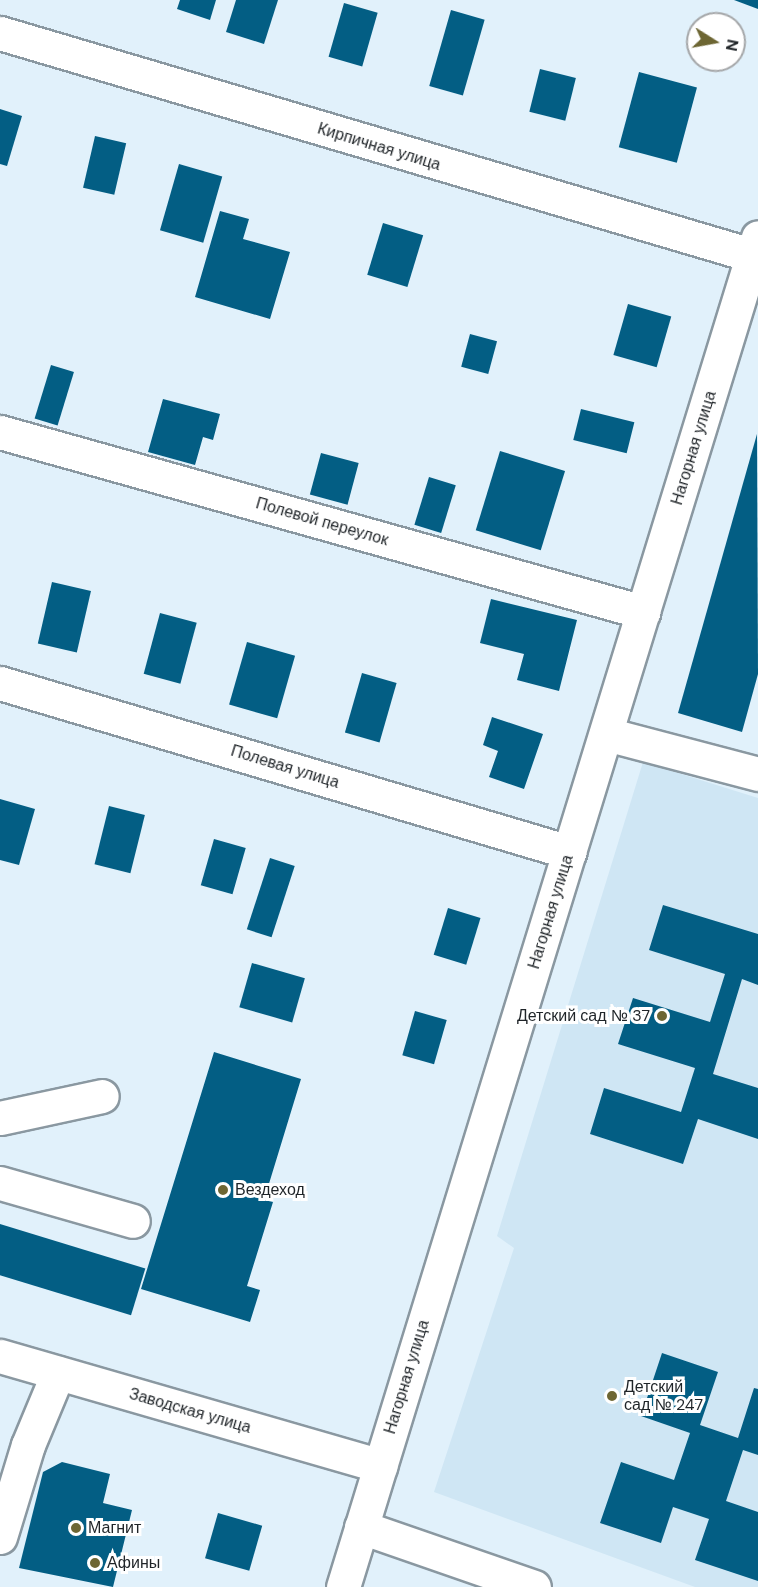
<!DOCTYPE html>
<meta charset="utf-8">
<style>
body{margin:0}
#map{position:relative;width:758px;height:1587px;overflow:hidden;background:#e1f1fb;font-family:"DM Sans",sans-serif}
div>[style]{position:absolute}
.built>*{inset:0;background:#cfe6f4}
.building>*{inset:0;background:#035e84;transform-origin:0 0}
.roads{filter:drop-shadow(2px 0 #8a98a1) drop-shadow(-2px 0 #8a98a1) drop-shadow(0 2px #8a98a1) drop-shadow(0 -2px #8a98a1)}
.minor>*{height:33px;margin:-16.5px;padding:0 16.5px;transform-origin:16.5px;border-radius:16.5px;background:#fff}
.dots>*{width:16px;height:16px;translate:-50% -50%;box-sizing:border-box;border:3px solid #fff;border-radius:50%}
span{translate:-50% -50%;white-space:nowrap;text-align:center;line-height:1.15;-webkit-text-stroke:6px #fff;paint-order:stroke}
.street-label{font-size:16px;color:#1f2428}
.poi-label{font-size:16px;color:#1f2428}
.right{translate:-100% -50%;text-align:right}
.left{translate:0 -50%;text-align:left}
.north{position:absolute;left:686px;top:12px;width:60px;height:60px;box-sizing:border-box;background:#fff;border:2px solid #a5a7a9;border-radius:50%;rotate:101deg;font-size:16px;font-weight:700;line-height:24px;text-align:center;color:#1f2428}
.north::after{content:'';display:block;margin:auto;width:21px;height:27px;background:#6d6633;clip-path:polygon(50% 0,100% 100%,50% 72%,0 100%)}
</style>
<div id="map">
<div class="built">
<div style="clip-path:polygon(643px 762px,758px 798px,758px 1587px,695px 1587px,434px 1492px,514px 1248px,497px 1236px)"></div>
</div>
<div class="building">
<div style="clip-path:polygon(180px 0,216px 0,210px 20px,177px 9px)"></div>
<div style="clip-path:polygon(236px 0,278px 0,264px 44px,226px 32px)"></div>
<div style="clip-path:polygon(734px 0,758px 0,758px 9px)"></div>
<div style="left:344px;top:3px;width:35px;height:56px;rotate:16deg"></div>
<div style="left:451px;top:10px;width:35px;height:79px;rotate:16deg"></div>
<div style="left:540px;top:69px;width:37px;height:44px;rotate:14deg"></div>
<div style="left:639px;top:72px;width:60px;height:78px;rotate:15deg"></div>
<div style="clip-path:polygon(0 109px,22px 116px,7px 166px,0 164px)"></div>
<div style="left:95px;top:136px;width:32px;height:53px;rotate:13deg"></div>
<div style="left:179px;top:164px;width:45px;height:69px;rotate:16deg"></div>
<div style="clip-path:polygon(220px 211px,249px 219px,243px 239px,290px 252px,270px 319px,195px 297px)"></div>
<div style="left:383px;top:223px;width:42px;height:54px;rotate:17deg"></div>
<div style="left:628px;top:304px;width:45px;height:53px;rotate:16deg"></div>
<div style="left:470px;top:334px;width:28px;height:34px;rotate:15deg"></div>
<div style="left:51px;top:365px;width:24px;height:56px;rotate:17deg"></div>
<div style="clip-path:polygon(163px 399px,220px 414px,213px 440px,203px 437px,195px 465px,148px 452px)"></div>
<div style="left:581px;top:409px;width:55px;height:32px;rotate:14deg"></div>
<div style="clip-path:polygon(757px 434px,758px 674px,742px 732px,678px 713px)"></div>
<div style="left:500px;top:451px;width:68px;height:83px;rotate:17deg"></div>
<div style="left:321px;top:453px;width:39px;height:43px;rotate:15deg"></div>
<div style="left:429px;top:477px;width:28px;height:50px;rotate:17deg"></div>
<div style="left:52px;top:582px;width:40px;height:63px;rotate:13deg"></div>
<div style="clip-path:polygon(491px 599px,577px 620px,559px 691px,517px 680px,524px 654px,480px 643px)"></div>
<div style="left:160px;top:613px;width:38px;height:63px;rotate:15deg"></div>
<div style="left:247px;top:642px;width:50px;height:65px;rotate:16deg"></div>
<div style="left:362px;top:673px;width:36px;height:62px;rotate:16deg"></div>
<div style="clip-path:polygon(492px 717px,543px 734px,524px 789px,489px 777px,498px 751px,483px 745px)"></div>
<div style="clip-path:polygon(0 799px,35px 809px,19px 865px,0 860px)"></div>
<div style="left:109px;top:806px;width:37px;height:60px;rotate:14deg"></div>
<div style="left:214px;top:839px;width:33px;height:48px;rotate:16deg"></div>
<div style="left:270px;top:858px;width:26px;height:75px;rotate:18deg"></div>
<div style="clip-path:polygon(663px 905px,758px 934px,758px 985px,742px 979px,713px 1074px,758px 1088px,758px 1139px,698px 1119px,683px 1164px,590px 1134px,604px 1088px,681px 1112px,695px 1068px,618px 1044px,633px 998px,710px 1022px,725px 974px,649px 950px)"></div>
<div style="left:448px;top:908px;width:34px;height:49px;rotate:17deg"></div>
<div style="left:252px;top:963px;width:55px;height:46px;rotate:16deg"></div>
<div style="left:415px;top:1011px;width:33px;height:46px;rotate:16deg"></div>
<div style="clip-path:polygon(214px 1052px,301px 1079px,264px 1200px,273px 1202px,247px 1286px,260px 1290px,250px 1322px,141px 1289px)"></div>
<div style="left:0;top:1224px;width:152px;height:49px;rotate:17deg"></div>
<div style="clip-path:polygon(662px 1353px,718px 1372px,700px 1425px,738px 1438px,754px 1388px,758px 1389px,758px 1455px,743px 1450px,726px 1501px,758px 1512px,758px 1581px,695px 1560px,709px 1519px,673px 1507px,661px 1543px,600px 1523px,621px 1462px,674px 1480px,690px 1433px,641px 1416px)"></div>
<div style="clip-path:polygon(62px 1462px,110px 1474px,103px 1503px,132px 1510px,113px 1587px,19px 1568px,43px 1472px)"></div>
<div style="left:218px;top:1513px;width:46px;height:47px;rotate:16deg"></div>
</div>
<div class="roads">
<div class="minor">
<div style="left:0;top:33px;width:790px;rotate:16.46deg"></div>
<div style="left:0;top:432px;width:668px;rotate:15.64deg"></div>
<div style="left:0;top:683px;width:594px;rotate:16.54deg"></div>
<div style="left:606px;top:734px;width:157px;rotate:14.7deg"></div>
<div style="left:0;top:1118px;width:104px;rotate:-12.2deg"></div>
<div style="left:0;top:1183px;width:138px;rotate:15.9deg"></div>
<div style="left:0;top:1356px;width:396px;rotate:16.1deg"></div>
<div style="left:361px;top:1527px;width:183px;rotate:19.1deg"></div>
<div style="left:0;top:1537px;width:96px;rotate:-73.1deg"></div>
<div style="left:28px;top:1445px;width:78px;rotate:-67.4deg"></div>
<div style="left:343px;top:1587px;width:1412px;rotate:-72.91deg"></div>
</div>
</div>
<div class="dots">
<div style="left:662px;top:1016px;background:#6d6633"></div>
<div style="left:223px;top:1190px;background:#6d6633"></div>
<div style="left:612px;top:1396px;background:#6d6633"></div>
<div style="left:76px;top:1528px;background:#6d6633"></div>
<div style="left:95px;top:1563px;background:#6d6633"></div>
</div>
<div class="street-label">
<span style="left:379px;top:147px;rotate:17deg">Кирпичная улица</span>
<span style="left:694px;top:448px;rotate:-73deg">Нагорная улица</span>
<span style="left:322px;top:522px;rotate:16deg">Полевой переулок</span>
<span style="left:285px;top:767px;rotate:17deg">Полевая улица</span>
<span style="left:551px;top:912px;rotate:-73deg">Нагорная улица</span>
<span style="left:407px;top:1377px;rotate:-73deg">Нагорная улица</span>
<span style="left:190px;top:1411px;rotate:16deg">Заводская улица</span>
</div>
<div class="poi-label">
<span class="right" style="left:650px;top:1016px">Детский сад № 37</span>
<span class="left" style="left:235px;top:1190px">Вездеход</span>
<span class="left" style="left:624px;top:1396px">Детский<br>сад № 247</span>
<span class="left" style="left:88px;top:1528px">Магнит</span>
<span class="left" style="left:107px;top:1563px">Афины</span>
</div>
<div class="north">N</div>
</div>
